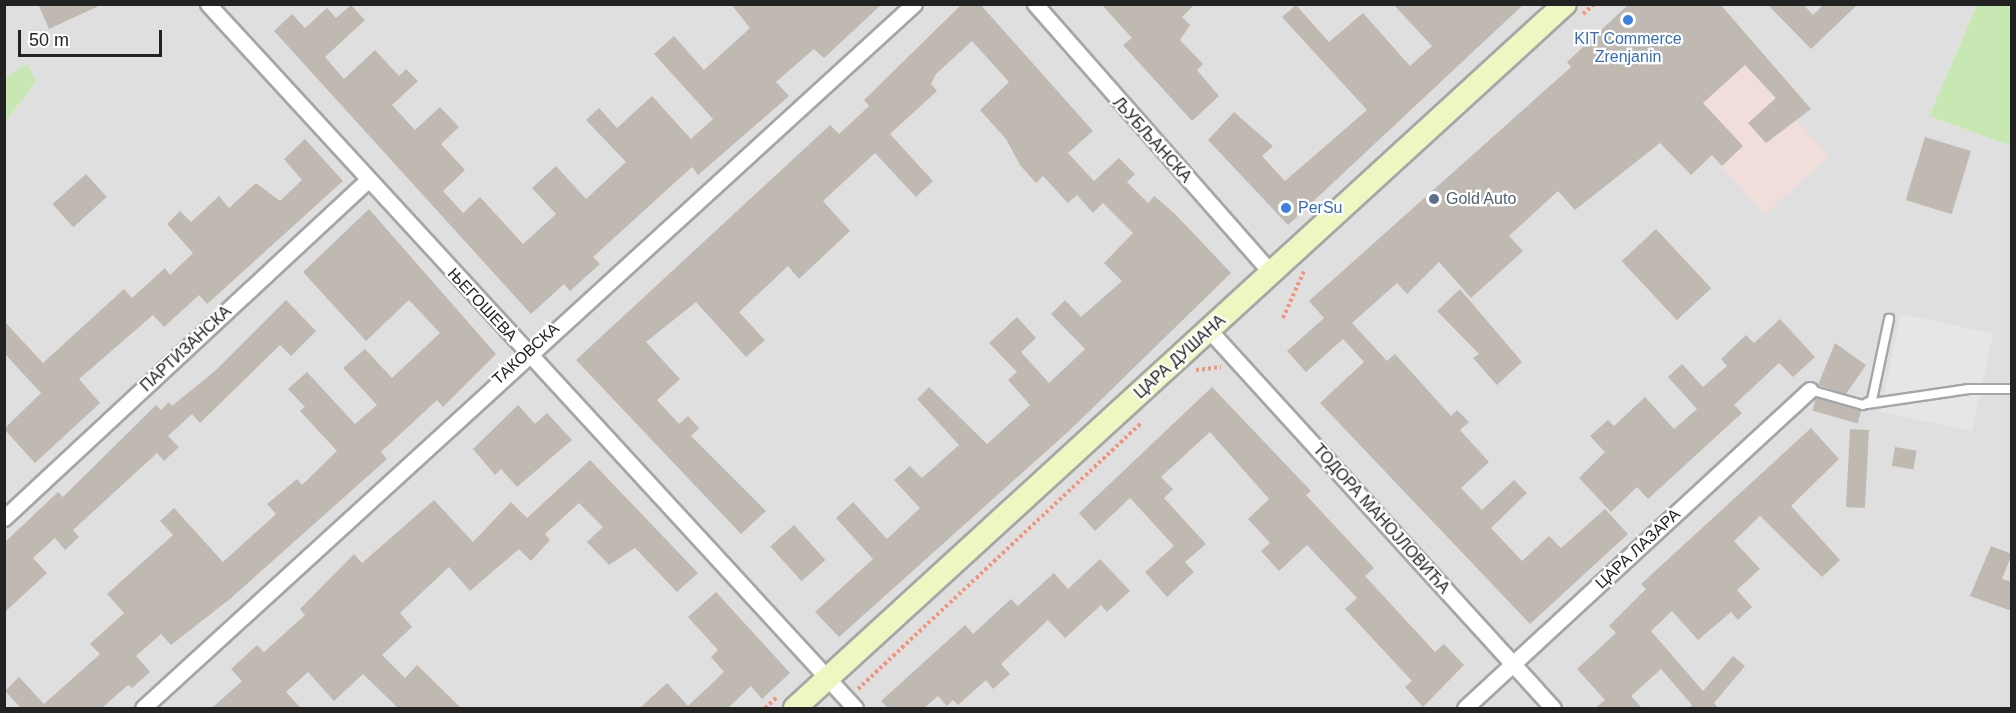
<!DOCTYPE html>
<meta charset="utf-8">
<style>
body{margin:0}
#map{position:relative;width:2016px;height:713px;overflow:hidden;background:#f2f0e9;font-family:Arial,sans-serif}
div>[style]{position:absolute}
.residential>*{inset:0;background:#e0dfdf}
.commercial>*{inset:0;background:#f1deda}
.grass>*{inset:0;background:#c7e8b3}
.parking>*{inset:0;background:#e6e6e6;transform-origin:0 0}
.building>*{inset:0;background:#bfb9b2;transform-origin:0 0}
.path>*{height:4px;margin-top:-2px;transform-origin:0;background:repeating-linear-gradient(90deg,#f39479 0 3px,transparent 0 6px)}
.roads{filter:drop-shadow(2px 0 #a6a6a6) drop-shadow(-2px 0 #a6a6a6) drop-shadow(0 2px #a6a6a6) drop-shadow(0 -2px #a6a6a6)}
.lane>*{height:8px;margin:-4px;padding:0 4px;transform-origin:4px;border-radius:4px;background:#fff}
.street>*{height:15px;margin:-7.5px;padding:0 7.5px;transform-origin:7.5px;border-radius:7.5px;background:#fff}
.secondary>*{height:22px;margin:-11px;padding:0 11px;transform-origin:11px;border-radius:11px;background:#eef7c2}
.dots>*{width:16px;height:16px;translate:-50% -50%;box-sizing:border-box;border:3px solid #fff;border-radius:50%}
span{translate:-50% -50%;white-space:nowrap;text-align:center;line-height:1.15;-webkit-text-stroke:4.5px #fff;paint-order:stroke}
.shop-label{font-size:16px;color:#366cbe}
.left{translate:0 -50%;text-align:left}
.street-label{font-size:16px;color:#222}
.service-label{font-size:16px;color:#4e5e75}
.frame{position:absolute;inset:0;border:6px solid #222;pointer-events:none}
.scale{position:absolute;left:18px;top:30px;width:144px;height:27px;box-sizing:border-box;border:3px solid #222;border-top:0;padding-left:8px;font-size:18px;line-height:21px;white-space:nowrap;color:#222;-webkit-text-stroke:4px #fff;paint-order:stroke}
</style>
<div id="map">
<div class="residential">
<div style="clip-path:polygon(5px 4px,1977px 5px,1929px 116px,2011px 146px,2011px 708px,5px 708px,5px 123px,36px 81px,27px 64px,5px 78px)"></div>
</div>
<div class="commercial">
<div style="clip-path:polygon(1665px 21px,1723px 85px,1745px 65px,1829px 156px,1765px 214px,1721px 166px,1743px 146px,1644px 39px)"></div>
</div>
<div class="grass">
<div style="clip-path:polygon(1977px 5px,2011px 5px,2011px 146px,1929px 116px)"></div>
<div style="clip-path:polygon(27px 64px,36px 81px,5px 123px,5px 78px)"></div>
</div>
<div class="parking">
<div style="left:1901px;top:314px;width:94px;height:100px;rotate:12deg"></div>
</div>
<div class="building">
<div style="clip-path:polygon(38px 4px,103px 4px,49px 29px)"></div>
<div style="clip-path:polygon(731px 4px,882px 4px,824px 58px,814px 49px,776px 82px,789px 96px,698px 175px,692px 167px,593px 257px,600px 264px,570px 291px,564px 284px,531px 314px,274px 31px,292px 14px,305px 28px,327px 8px,336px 18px,351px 5px,365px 20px,325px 57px,344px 79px,375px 50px,399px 76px,406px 69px,418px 81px,392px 105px,415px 130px,440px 107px,459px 127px,441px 144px,465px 170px,443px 191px,463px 213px,480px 197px,523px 244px,556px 214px,532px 188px,556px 166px,586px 199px,626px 162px,586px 120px,599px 108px,617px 128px,652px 96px,691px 139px,713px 119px,654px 54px,674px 36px,704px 70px,750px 28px)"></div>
<div style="clip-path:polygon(962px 4px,980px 4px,1093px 131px,1068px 153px,1094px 181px,1119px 158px,1135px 174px,1127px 182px,1148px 203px,1154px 196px,1174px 213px,1231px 273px,1070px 430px,839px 637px,815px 612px,873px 559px,836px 518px,853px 502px,887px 539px,920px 508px,894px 480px,910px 466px,922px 478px,959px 445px,917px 399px,929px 387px,987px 444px,1030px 405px,1008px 380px,1017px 372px,989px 343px,1017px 317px,1036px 338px,1021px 352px,1049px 383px,1085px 349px,1051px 314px,1065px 300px,1081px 317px,1122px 281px,1104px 263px,1133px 233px,1103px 203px,1093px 213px,1077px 195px,1068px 203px,1043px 176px,1036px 183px,1020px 165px,1006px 139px,980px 110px,1009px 82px,972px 41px,936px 74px,931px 84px,937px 91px,890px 134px,933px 181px,916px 197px,875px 153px,823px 201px,850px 231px,799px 279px,788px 266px,739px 312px,765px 340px,746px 357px,696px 302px,646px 342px,680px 379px,657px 400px,679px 424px,688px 416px,699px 428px,691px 436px,766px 511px,741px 534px,576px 360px,830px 125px,839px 134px,869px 106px,864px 100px)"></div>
<div style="clip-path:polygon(1101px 4px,1195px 4px,1182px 17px,1190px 25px,1180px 40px,1203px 64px,1197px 70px,1219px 96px,1192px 121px,1123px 45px,1132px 38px)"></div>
<div style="clip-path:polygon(1393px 4px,1524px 4px,1288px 225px,1208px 140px,1234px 112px,1273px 146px,1262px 156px,1285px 181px,1367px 110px,1282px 17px,1296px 5px,1329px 42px,1363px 13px,1410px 66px,1432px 46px)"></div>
<div style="clip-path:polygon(1629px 4px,1720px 4px,1811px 109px,1766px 143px,1748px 123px,1776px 98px,1745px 65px,1703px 103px,1743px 146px,1722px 166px,1712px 155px,1691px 175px,1660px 143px,1575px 210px,1558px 191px,1509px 236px,1523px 251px,1471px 298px,1439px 262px,1407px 294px,1397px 283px,1352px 323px,1387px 361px,1395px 354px,1451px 416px,1457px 410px,1469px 422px,1460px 430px,1489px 462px,1461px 488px,1482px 510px,1514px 480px,1527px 493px,1491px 528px,1522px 561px,1549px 536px,1561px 548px,1605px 509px,1628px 534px,1530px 624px,1320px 403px,1364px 362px,1343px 339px,1306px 372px,1287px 351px,1324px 318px,1309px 301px,1571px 67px,1567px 62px)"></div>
<div style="clip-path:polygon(1767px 4px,1803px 4px,1813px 15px,1824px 4px,1858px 4px,1811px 49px)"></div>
<div style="left:1925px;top:137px;width:48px;height:66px;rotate:17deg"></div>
<div style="clip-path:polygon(305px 139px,343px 181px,207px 304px,199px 295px,164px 327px,153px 315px,79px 379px,100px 403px,35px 463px,4px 429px,41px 393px,4px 353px,4px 321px,43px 363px,124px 289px,132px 298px,165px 268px,170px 275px,193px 253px,167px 224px,180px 211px,191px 222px,219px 196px,229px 208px,256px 183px,280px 201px,302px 180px,284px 159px)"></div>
<div style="left:86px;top:174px;width:31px;height:45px;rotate:48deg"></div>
<div style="clip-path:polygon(369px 209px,496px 354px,443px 407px,437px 400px,381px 452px,387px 459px,230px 599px,171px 645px,161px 634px,136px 656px,150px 672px,132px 688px,128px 685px,102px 708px,21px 708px,5px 691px,19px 677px,44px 704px,100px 654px,90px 644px,124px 613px,107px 594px,173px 535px,160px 521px,174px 508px,223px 562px,276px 514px,267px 504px,297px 479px,302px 485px,337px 451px,300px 411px,305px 407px,288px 389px,307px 372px,355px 424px,377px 405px,343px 368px,365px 349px,392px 378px,440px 333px,409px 300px,366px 341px,303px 272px)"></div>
<div style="left:1656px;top:229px;width:81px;height:47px;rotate:47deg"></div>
<div style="clip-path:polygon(1460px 289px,1522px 362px,1497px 385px,1473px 358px,1479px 354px,1437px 311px)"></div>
<div style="clip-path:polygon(286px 300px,316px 331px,291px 356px,280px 345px,200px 423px,192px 414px,168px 436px,179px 447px,164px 461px,157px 453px,73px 530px,79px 537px,65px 550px,55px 538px,33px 558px,47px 573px,4px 613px,4px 543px,58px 492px,63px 497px,156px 405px,161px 410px,169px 402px,172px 406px,216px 370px)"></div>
<div style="clip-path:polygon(1780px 319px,1815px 357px,1793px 377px,1779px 363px,1734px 405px,1742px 413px,1648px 499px,1637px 487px,1611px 512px,1579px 478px,1605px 452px,1590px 436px,1608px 420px,1614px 426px,1645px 397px,1674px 429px,1697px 409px,1668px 377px,1682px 364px,1703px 387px,1727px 366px,1721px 359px,1746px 335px,1754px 343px)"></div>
<div style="clip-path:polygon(1835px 343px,1866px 365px,1846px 394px,1818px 385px)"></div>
<div style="clip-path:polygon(1212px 387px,1311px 491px,1306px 495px,1374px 568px,1365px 576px,1435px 652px,1444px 644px,1464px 665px,1423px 707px,1405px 687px,1412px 681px,1345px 609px,1357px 598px,1307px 545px,1279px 571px,1261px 551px,1270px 543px,1248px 519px,1269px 499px,1210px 432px,1161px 477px,1173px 489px,1164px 498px,1206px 544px,1185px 562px,1194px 572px,1167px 597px,1145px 572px,1174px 546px,1130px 498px,1095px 531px,1079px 513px)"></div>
<div style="left:1816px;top:398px;width:47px;height:13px;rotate:16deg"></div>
<div style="clip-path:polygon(518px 405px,535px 424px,547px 413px,572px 440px,517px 487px,501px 469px,495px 475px,473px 449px)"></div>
<div style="clip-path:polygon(1811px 428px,1839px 459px,1791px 506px,1840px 560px,1822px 577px,1760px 516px,1734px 541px,1760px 569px,1737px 590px,1752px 607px,1738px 620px,1731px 612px,1698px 640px,1672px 611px,1651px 631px,1703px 691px,1733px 656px,1745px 666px,1714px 703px,1718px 708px,1689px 708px,1692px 705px,1661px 669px,1631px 696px,1642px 708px,1595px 708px,1605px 700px,1577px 669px,1616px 633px,1609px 626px,1646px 589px,1641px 584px)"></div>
<div style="left:1850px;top:429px;width:19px;height:78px;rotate:3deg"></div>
<div style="left:1895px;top:447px;width:22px;height:19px;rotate:10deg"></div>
<div style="clip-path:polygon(590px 460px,698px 573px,677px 592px,635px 548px,609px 565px,587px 542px,603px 527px,579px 503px,545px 534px,550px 540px,531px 561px,519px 549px,470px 591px,449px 567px,400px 613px,412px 627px,382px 655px,405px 678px,417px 665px,461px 708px,398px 708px,363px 674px,334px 701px,308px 672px,286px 692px,301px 708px,212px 708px,242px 681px,231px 669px,257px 645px,264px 652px,305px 615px,300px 609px,354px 554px,362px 563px,434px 500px,473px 542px,511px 502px,527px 518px)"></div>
<div style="left:794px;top:525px;width:47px;height:32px;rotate:48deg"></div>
<div style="clip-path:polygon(1991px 546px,2012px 554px,2002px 579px,2012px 582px,2012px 611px,1970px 596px)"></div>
<div style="clip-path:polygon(1100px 559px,1130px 591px,1107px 612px,1101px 605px,1065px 638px,1048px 620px,1001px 664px,1010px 674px,993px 689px,986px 680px,958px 705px,953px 700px,947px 706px,938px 696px,924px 708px,888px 708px,881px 701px,965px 625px,973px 634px,1011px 599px,1018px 606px,1054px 573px,1068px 589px)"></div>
<div style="clip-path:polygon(716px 592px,790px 673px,762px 699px,751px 686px,728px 708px,640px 708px,667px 683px,688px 706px,724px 672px,711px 657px,718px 650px,688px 617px)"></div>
</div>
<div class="path">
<div style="left:1583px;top:14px;width:15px;rotate:-42deg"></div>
<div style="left:1283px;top:318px;width:51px;rotate:-65.9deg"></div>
<div style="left:1196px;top:370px;width:25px;rotate:-7deg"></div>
<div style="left:858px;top:689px;width:388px;rotate:-43.2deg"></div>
<div style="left:765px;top:708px;width:15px;rotate:-42deg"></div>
</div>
<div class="roads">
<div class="lane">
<div style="left:1810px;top:390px;width:55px;rotate:15.8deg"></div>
<div style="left:1863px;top:405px;width:10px;rotate:-29deg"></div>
<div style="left:1872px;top:400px;width:83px;rotate:-78.1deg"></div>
<div style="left:1867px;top:404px;width:103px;rotate:-8.4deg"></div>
<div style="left:1969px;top:389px;width:43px"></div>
</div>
<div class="street">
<div style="left:208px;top:4px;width:956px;rotate:47.42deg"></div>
<div style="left:1035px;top:4px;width:358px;rotate:48.7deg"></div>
<div style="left:1209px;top:330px;width:511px;rotate:47.7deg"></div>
<div style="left:4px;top:518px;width:497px;rotate:-42.9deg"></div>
<div style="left:143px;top:708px;width:1044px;rotate:-42.4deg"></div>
<div style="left:1465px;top:708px;width:469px;rotate:-42.7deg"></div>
</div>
<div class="secondary">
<div style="left:795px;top:708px;width:1043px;rotate:-42.44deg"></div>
</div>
</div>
<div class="dots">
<div style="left:1628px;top:20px;background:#3f7fe0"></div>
<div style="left:1434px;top:199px;background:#5c6f8a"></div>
<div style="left:1286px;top:208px;background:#3f7fe0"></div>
</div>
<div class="shop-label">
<span style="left:1628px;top:48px">KIT Commerce<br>Zrenjanin</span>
<span class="left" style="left:1298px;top:208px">PerSu</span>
</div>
<div class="street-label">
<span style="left:1152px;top:140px;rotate:48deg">ЉУБЉАНСКА</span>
<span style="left:482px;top:305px;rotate:47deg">ЊЕГОШЕВА</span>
<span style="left:186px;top:349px;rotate:-43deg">ПАРТИЗАНСКА</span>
<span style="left:526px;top:354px;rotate:-42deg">ТАКОВСКА</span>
<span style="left:1180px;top:357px;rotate:-42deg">ЦАРА ДУШАНА</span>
<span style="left:1381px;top:519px;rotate:48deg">ТОДОРА МАНОЈЛОВИЋА</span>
<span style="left:1638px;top:549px;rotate:-43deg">ЦАРА ЛАЗАРА</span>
</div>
<div class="service-label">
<span class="left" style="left:1446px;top:199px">Gold Auto</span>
</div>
<div class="frame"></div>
<div class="scale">50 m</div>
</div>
